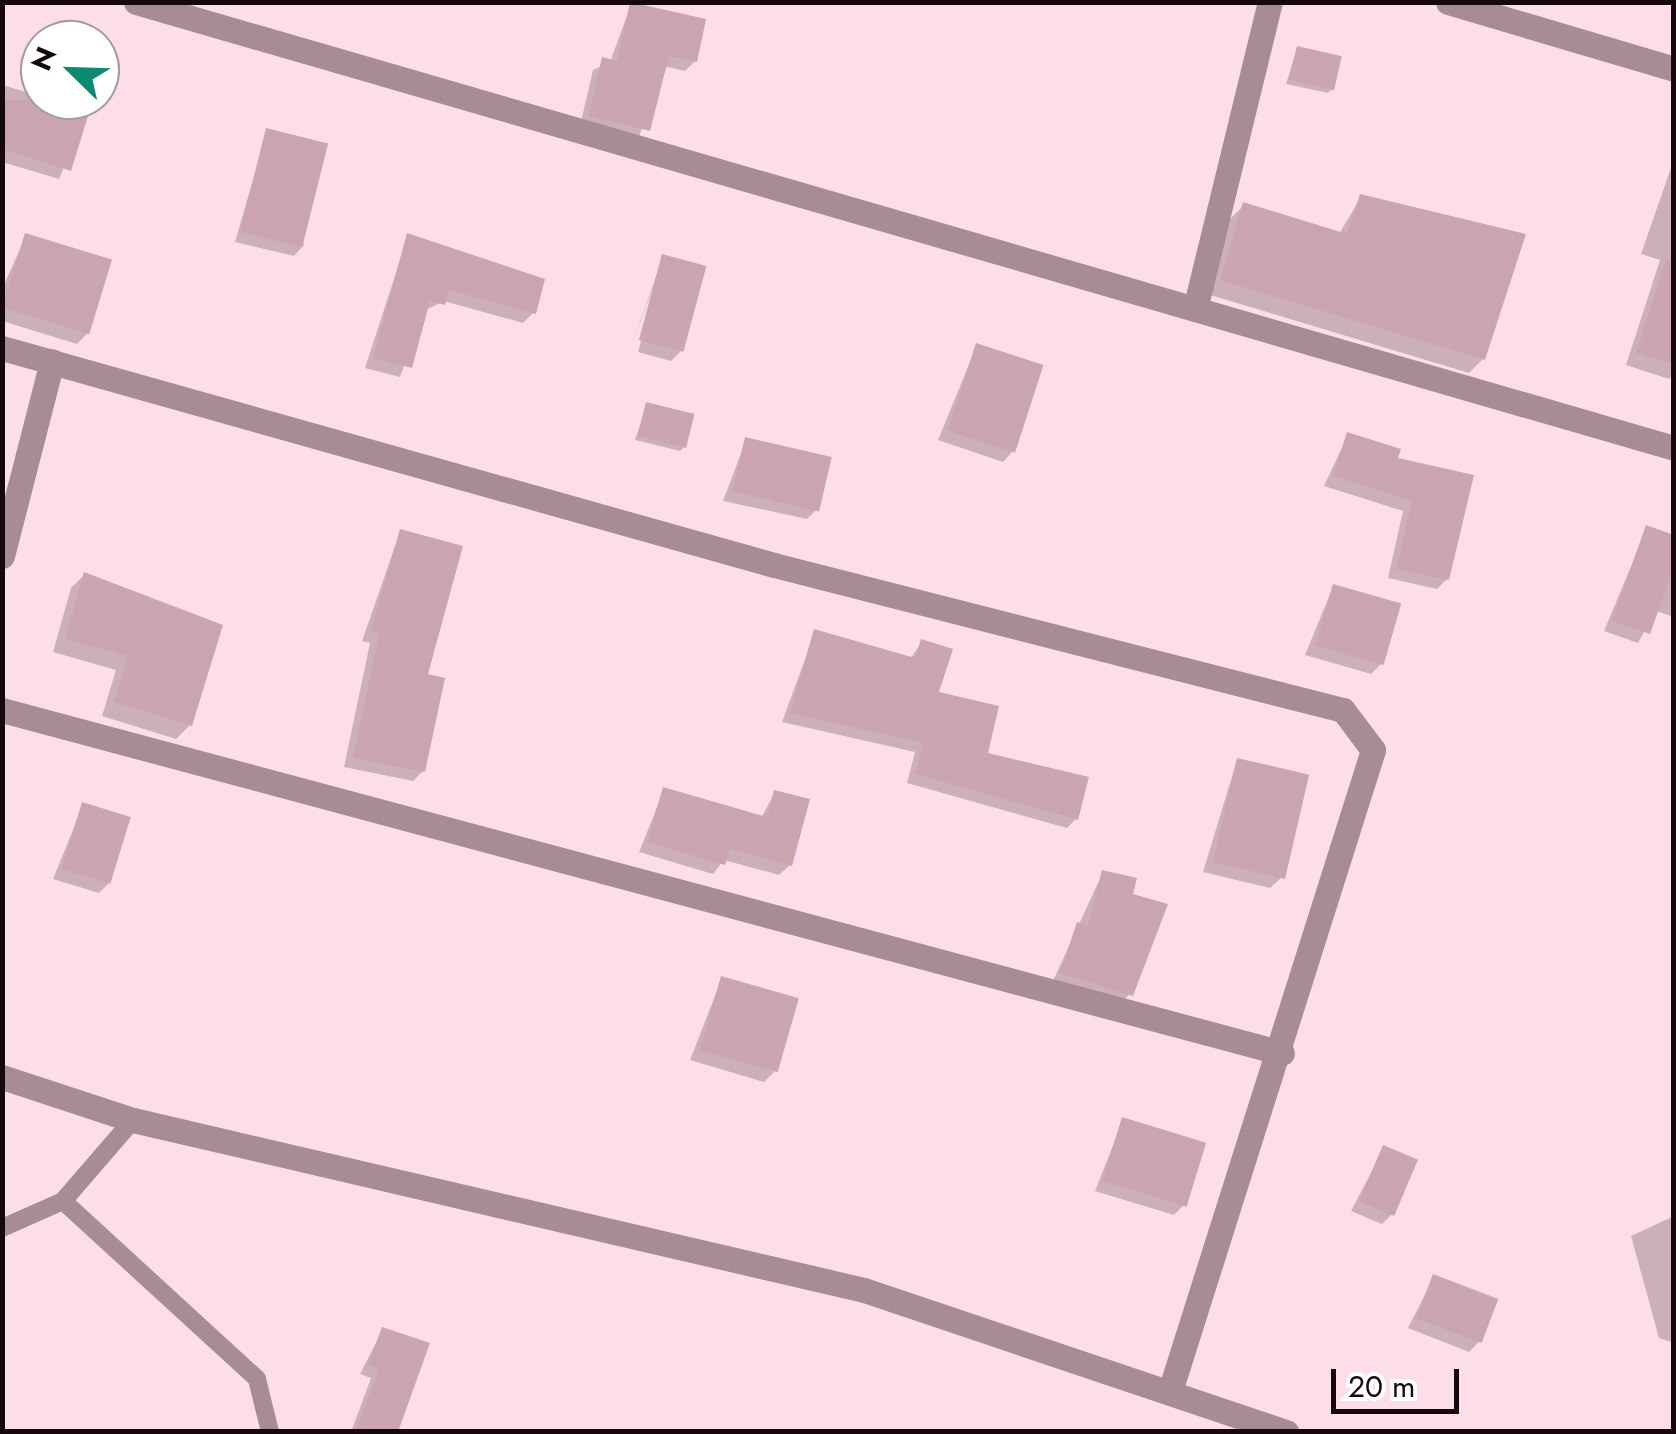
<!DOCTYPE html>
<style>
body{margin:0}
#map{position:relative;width:1676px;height:1434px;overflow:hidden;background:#feddea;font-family:Jost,sans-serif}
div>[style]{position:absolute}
.shadow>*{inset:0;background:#0003}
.building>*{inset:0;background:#caa4b3;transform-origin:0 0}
.lane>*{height:18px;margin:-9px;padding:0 9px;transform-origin:9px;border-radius:9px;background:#a78b97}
.street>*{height:25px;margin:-12.5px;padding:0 12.5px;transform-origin:12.5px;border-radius:12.5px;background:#a78b97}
span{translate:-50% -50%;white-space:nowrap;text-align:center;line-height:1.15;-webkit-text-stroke:8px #fff;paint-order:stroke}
.frame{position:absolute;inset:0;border:5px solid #15080e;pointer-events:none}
.north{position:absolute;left:20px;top:20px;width:100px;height:100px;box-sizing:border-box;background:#fff;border:2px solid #a19c9f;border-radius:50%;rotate:293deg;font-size:28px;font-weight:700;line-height:40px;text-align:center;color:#15080e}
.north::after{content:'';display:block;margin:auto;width:35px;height:45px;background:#0b8b6f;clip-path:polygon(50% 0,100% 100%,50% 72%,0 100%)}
.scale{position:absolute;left:1331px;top:1369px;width:128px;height:45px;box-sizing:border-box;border:5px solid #15080e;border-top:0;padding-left:12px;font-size:30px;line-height:35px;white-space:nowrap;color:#15080e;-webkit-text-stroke:8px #fff;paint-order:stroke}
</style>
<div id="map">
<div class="shadow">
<div style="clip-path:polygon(631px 5px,695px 61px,685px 71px,663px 66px,638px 140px,580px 126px,593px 70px,610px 62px)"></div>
<div style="clip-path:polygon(1297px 48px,1333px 88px,1328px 93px,1286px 84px)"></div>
<div style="clip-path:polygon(2px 85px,37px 95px,40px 86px,40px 100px,91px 100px,59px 179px,2px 162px)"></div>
<div style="clip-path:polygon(267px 131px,304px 245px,294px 256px,235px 242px)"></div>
<div style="clip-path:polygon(1674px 159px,1674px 374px,1669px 379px,1626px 365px,1660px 260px,1641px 254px)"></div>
<div style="clip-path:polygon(1361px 197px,1483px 359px,1469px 373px,1207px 294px,1230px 219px,1244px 205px,1339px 234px)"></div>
<div style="clip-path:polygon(26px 236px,87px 334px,77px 344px,2px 321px,2px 289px)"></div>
<div style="clip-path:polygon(408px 236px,533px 313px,523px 323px,444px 301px,424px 311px,400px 377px,365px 368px)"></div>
<div style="clip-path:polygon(663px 257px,681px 351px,671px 361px,638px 352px,661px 266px,630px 350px)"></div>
<div style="clip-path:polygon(977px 345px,1013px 451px,1003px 462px,938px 440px)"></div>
<div style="clip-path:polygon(647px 404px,684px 447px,680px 451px,635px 440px)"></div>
<div style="clip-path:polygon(1348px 435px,1395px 460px,1447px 579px,1437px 589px,1388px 578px,1403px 511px,1324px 486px)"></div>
<div style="clip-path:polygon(746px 440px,817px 509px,807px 519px,723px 501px)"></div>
<div style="clip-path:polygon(1647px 528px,1674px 537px,1674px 617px,1656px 611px,1638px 643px,1604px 631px)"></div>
<div style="clip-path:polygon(400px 532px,425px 676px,423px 771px,413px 781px,344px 767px,370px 643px,362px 641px)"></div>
<div style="clip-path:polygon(84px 575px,190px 725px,176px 739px,102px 716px,116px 670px,53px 652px,71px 588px)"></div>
<div style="clip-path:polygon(1333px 587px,1381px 664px,1371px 674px,1305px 655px)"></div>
<div style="clip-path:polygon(815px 632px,910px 659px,922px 642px,936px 694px,985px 755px,1076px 819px,1067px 828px,907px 783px,915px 752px,782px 722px)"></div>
<div style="clip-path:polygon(1237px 760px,1281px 878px,1270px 888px,1203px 872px)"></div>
<div style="clip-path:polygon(664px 790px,761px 818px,775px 792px,790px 865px,779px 875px,724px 860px,713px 874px,639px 852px)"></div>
<div style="clip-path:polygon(83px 805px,109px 883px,99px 893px,53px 879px)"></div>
<div style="clip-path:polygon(1103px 872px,1130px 896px,1130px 994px,1120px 1004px,1052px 983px)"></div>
<div style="clip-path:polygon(722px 978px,774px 1072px,764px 1082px,690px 1060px)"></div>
<div style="clip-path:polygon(1123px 1120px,1184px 1205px,1174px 1215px,1095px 1191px)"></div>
<div style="clip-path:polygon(1384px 1148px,1392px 1214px,1382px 1224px,1351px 1211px)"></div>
<div style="clip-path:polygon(1674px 1216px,1674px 1343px,1659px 1338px,1631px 1236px)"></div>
<div style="clip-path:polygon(1434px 1277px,1479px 1342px,1469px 1352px,1408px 1328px)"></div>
<div style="clip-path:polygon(383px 1329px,395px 1432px,351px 1432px,371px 1378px,360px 1374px)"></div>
</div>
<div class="building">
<div style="clip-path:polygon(630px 2px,706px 19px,697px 62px,669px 56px,650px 131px,589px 116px,602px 57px,617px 61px)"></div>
<div style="left:1297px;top:46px;width:46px;height:35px;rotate:13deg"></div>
<div style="clip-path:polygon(2px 100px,93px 100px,71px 171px,2px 149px)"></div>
<div style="left:266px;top:128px;width:64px;height:107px;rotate:14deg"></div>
<div style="clip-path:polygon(1360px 194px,1526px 234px,1485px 360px,1220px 280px,1243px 202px,1347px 234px)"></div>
<div style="left:25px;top:233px;width:91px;height:78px;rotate:17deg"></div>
<div style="clip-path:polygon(407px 233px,545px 279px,536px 314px,449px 290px,445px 305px,430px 301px,412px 368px,373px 358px)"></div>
<div style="left:662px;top:254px;width:46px;height:89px;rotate:15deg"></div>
<div style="clip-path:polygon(1666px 259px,1674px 260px,1674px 365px,1636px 353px)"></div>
<div style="left:976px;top:343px;width:71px;height:92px;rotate:18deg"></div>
<div style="left:646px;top:402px;width:50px;height:35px;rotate:14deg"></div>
<div style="clip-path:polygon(1347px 432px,1401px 449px,1398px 458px,1474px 475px,1449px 580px,1396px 569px,1412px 501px,1333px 476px)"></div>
<div style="left:745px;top:437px;width:89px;height:56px;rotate:13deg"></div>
<div style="clip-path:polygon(1646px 525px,1674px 535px,1674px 567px,1650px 634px,1612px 621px)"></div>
<div style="clip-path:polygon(400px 529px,463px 546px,428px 674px,445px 678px,425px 772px,353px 758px,379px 634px,371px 631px)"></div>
<div style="clip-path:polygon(84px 572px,223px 625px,192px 726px,114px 702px,128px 656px,65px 639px)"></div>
<div style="left:1333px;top:584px;width:71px;height:64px;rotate:16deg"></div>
<div style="clip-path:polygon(814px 629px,915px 658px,921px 639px,953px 649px,939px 692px,999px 706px,988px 753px,1089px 777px,1078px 820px,915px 774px,923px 743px,790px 713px)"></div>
<div style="left:1237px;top:758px;width:74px;height:107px;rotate:13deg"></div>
<div style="clip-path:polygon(663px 787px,767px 817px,774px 790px,810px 799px,792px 866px,730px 849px,725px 865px,647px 842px)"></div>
<div style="left:82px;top:802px;width:51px;height:70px;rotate:17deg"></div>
<div style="clip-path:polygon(1102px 870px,1137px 878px,1133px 894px,1168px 904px,1133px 996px,1060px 973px,1077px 922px,1088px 925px)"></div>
<div style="left:721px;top:976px;width:81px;height:77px;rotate:16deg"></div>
<div style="left:1122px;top:1117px;width:88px;height:67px;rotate:17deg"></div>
<div style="left:1383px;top:1145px;width:38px;height:61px;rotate:23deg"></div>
<div style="left:1433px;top:1274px;width:70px;height:47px;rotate:21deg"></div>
<div style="clip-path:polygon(382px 1327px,430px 1343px,398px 1432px,355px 1432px,379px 1369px,368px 1365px)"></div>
</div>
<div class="lane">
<div style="left:63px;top:1201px;width:263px;rotate:42.5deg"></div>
<div style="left:257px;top:1379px;width:55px;rotate:76.2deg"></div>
<div style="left:2px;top:1228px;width:67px;rotate:-23.9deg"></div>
<div style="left:63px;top:1201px;width:107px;rotate:-49.2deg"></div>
</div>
<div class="street">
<div style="left:136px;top:2px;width:1601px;rotate:16.17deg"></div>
<div style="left:1448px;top:2px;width:236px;rotate:16.5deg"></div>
<div style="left:1195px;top:309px;width:316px;rotate:-76.3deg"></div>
<div style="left:2px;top:348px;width:802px;rotate:15.7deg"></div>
<div style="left:774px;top:565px;width:587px;rotate:14.3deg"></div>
<div style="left:1343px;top:710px;width:50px;rotate:53.1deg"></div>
<div style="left:1373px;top:750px;width:672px;rotate:107.57deg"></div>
<div style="left:2px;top:556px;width:201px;rotate:-75.6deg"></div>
<div style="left:2px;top:710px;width:1325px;rotate:15deg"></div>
<div style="left:2px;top:1077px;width:138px;rotate:18.2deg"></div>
<div style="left:133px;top:1120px;width:751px;rotate:13.09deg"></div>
<div style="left:864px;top:1290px;width:446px;rotate:18.6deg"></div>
</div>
<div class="frame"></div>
<div class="north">N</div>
<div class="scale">20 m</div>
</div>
